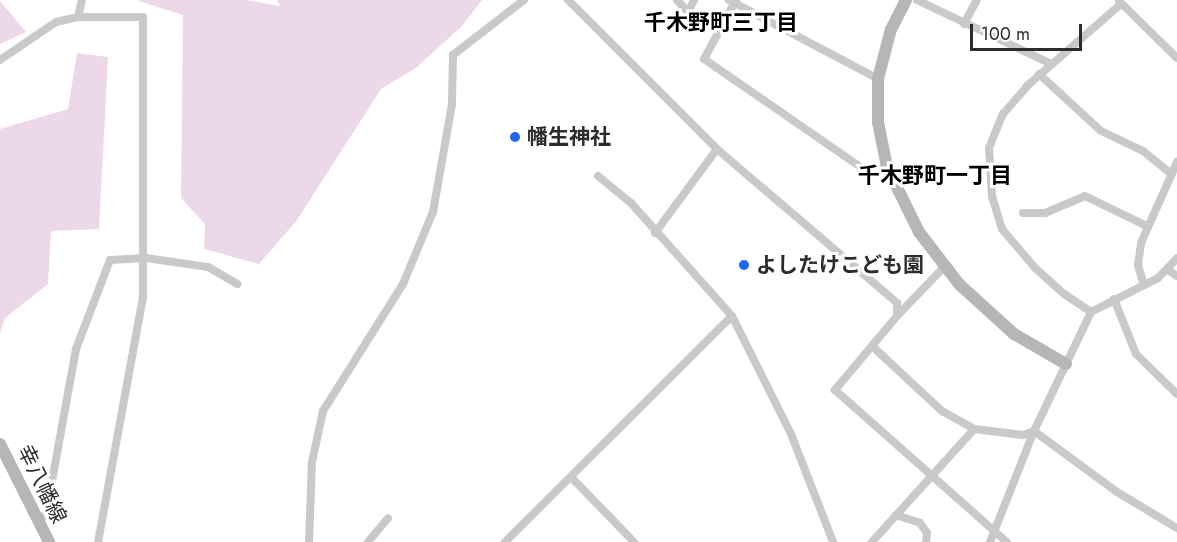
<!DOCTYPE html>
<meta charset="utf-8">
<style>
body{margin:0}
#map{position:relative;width:1177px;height:542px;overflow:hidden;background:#fff;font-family:Jost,"Noto Sans JP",sans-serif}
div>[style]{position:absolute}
.green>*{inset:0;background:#ecd8e8}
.street>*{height:8px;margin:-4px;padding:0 4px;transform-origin:4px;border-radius:4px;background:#c9c9c9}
.secondary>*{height:12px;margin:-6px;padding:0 6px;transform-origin:6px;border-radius:6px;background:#b6b6b6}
.dots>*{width:16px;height:16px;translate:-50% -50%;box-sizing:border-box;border:3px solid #fff;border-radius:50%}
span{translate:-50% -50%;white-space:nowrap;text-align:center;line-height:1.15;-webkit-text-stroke:6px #fff;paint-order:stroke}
.poi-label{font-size:21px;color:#2c2c2c;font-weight:700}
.left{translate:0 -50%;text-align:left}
.street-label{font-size:21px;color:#2c2c2c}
.neighbourhood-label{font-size:22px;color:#000;font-weight:700}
.scale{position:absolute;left:970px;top:24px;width:112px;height:27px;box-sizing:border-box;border:3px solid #2c2c2c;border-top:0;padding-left:8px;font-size:18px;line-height:21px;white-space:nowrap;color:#2c2c2c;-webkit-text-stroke:4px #fff;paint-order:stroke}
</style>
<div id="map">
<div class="green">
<div style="clip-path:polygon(136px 0,247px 0,280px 6px,277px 0,482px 0,462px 26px,417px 67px,381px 89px,297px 220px,259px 264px,204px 249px,205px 224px,181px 198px,183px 15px)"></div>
<div style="clip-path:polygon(0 1px,26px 32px,0 44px)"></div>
<div style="clip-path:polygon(77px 53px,108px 57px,99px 229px,51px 231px,48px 284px,5px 318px,0 333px,0 129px,68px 109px)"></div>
</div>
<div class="street">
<div style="left:568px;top:0;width:211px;rotate:45deg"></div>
<div style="left:717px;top:149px;width:237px;rotate:40.5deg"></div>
<div style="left:897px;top:303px;width:13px;rotate:90deg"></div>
<div style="left:897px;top:316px;width:97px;rotate:130deg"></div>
<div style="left:835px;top:390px;width:230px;rotate:41.5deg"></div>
<div style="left:677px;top:0;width:16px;rotate:47deg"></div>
<div style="left:688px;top:12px;width:13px;rotate:-63deg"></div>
<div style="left:729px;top:0;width:169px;rotate:27.9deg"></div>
<div style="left:736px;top:0;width:67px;rotate:118.5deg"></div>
<div style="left:704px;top:59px;width:199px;rotate:34.6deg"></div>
<div style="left:868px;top:172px;width:20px;rotate:-15deg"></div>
<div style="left:917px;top:0;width:148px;rotate:25.5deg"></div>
<div style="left:1119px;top:1px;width:81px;rotate:44.5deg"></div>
<div style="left:78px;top:17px;width:17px;rotate:-77deg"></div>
<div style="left:964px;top:24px;width:27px;rotate:-62deg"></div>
<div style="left:0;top:60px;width:68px;rotate:-34.2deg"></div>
<div style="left:56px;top:22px;width:23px;rotate:-13deg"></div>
<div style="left:78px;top:17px;width:65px"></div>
<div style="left:143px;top:17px;width:280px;rotate:90deg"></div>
<div style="left:143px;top:297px;width:249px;rotate:100.4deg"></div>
<div style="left:1039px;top:74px;width:84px;rotate:42.6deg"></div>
<div style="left:1101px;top:131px;width:47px;rotate:25.5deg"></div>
<div style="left:1143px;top:151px;width:36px;rotate:39deg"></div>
<div style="left:598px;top:176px;width:43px;rotate:39.3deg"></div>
<div style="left:631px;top:203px;width:152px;rotate:48.2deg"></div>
<div style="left:732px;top:316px;width:132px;rotate:63.4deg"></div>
<div style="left:791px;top:434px;width:116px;rotate:68.7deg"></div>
<div style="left:1023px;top:213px;width:22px"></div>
<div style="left:1045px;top:213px;width:43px;rotate:-23deg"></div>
<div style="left:1085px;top:196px;width:69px;rotate:25.8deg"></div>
<div style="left:655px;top:233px;width:104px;rotate:-53.6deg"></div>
<div style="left:1168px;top:270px;width:11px;rotate:34deg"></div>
<div style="left:1144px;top:285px;width:21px;rotate:-107deg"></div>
<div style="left:1138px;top:265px;width:22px;rotate:-82deg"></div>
<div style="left:1141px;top:243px;width:89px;rotate:-66deg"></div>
<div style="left:1114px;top:299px;width:59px;rotate:68.2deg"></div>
<div style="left:1136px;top:354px;width:57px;rotate:44.3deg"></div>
<div style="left:1091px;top:312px;width:32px;rotate:-146deg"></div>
<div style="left:1064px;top:294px;width:38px;rotate:-138deg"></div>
<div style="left:1036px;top:269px;width:52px;rotate:-130.4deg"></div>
<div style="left:1002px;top:229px;width:34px;rotate:-107deg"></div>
<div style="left:992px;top:196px;width:48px;rotate:-93.6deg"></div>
<div style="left:989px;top:148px;width:37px;rotate:-68deg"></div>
<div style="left:1003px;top:114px;width:37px;rotate:-49deg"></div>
<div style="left:1027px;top:86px;width:125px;rotate:-41.1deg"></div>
<div style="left:897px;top:316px;width:69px;rotate:-46.2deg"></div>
<div style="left:872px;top:346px;width:96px;rotate:42.9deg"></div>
<div style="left:942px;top:411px;width:37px;rotate:29deg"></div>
<div style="left:974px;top:429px;width:49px;rotate:7deg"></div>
<div style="left:1023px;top:435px;width:12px;rotate:-20deg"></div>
<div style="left:1034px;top:431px;width:103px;rotate:36.3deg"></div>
<div style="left:1117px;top:492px;width:70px;rotate:31deg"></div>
<div style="left:572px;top:478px;width:89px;rotate:45.9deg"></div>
<div style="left:896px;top:515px;width:25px;rotate:18deg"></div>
<div style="left:920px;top:523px;width:12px;rotate:55deg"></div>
<div style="left:927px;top:533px;width:9px;rotate:96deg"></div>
<div style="left:39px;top:521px;width:10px;rotate:-45deg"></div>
<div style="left:46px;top:514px;width:168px;rotate:-79.7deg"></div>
<div style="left:76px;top:349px;width:95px;rotate:-69.1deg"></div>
<div style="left:110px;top:260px;width:36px;rotate:-3deg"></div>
<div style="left:146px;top:258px;width:63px;rotate:8.3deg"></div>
<div style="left:208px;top:267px;width:34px;rotate:30deg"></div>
<div style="left:309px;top:542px;width:80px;rotate:-87.9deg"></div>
<div style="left:312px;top:462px;width:52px;rotate:-77.8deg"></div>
<div style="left:323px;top:411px;width:150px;rotate:-57.8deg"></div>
<div style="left:403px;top:284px;width:78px;rotate:-67.4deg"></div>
<div style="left:433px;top:212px;width:110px;rotate:-80deg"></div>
<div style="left:452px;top:104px;width:49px;rotate:-88.8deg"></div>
<div style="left:453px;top:55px;width:90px;rotate:-37.8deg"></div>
<div style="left:368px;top:542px;width:31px;rotate:-50deg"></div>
<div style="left:505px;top:542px;width:320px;rotate:-44.9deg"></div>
<div style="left:872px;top:542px;width:152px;rotate:-47.9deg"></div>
<div style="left:990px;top:542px;width:119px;rotate:-68.4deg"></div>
<div style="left:1034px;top:431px;width:132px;rotate:-64.4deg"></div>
<div style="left:1091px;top:312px;width:75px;rotate:-26.9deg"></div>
<div style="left:1158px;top:278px;width:28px;rotate:-46deg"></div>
</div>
<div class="secondary">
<div style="left:906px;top:0;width:33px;rotate:117deg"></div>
<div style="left:891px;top:29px;width:52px;rotate:104.6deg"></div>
<div style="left:878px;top:79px;width:43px;rotate:90deg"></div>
<div style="left:878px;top:122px;width:46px;rotate:78.7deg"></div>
<div style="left:887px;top:167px;width:72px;rotate:63.8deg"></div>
<div style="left:919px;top:232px;width:66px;rotate:52.4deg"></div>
<div style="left:959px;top:284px;width:74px;rotate:42.3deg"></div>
<div style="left:1014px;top:334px;width:60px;rotate:30deg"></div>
<div style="left:0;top:444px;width:110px;rotate:63.4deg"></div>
</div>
<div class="dots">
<div style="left:515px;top:137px;background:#1f67f3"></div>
<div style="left:744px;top:265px;background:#1f67f3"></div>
</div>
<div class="poi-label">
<span class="left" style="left:527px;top:137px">幡生神社</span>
<span class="left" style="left:756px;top:265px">よしたけこども園</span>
</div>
<div class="street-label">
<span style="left:42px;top:484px;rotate:64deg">幸八幡線</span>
</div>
<div class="neighbourhood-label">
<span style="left:721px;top:23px">千木野町三丁目</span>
<span style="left:935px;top:176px">千木野町一丁目</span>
</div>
<div class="scale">100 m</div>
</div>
